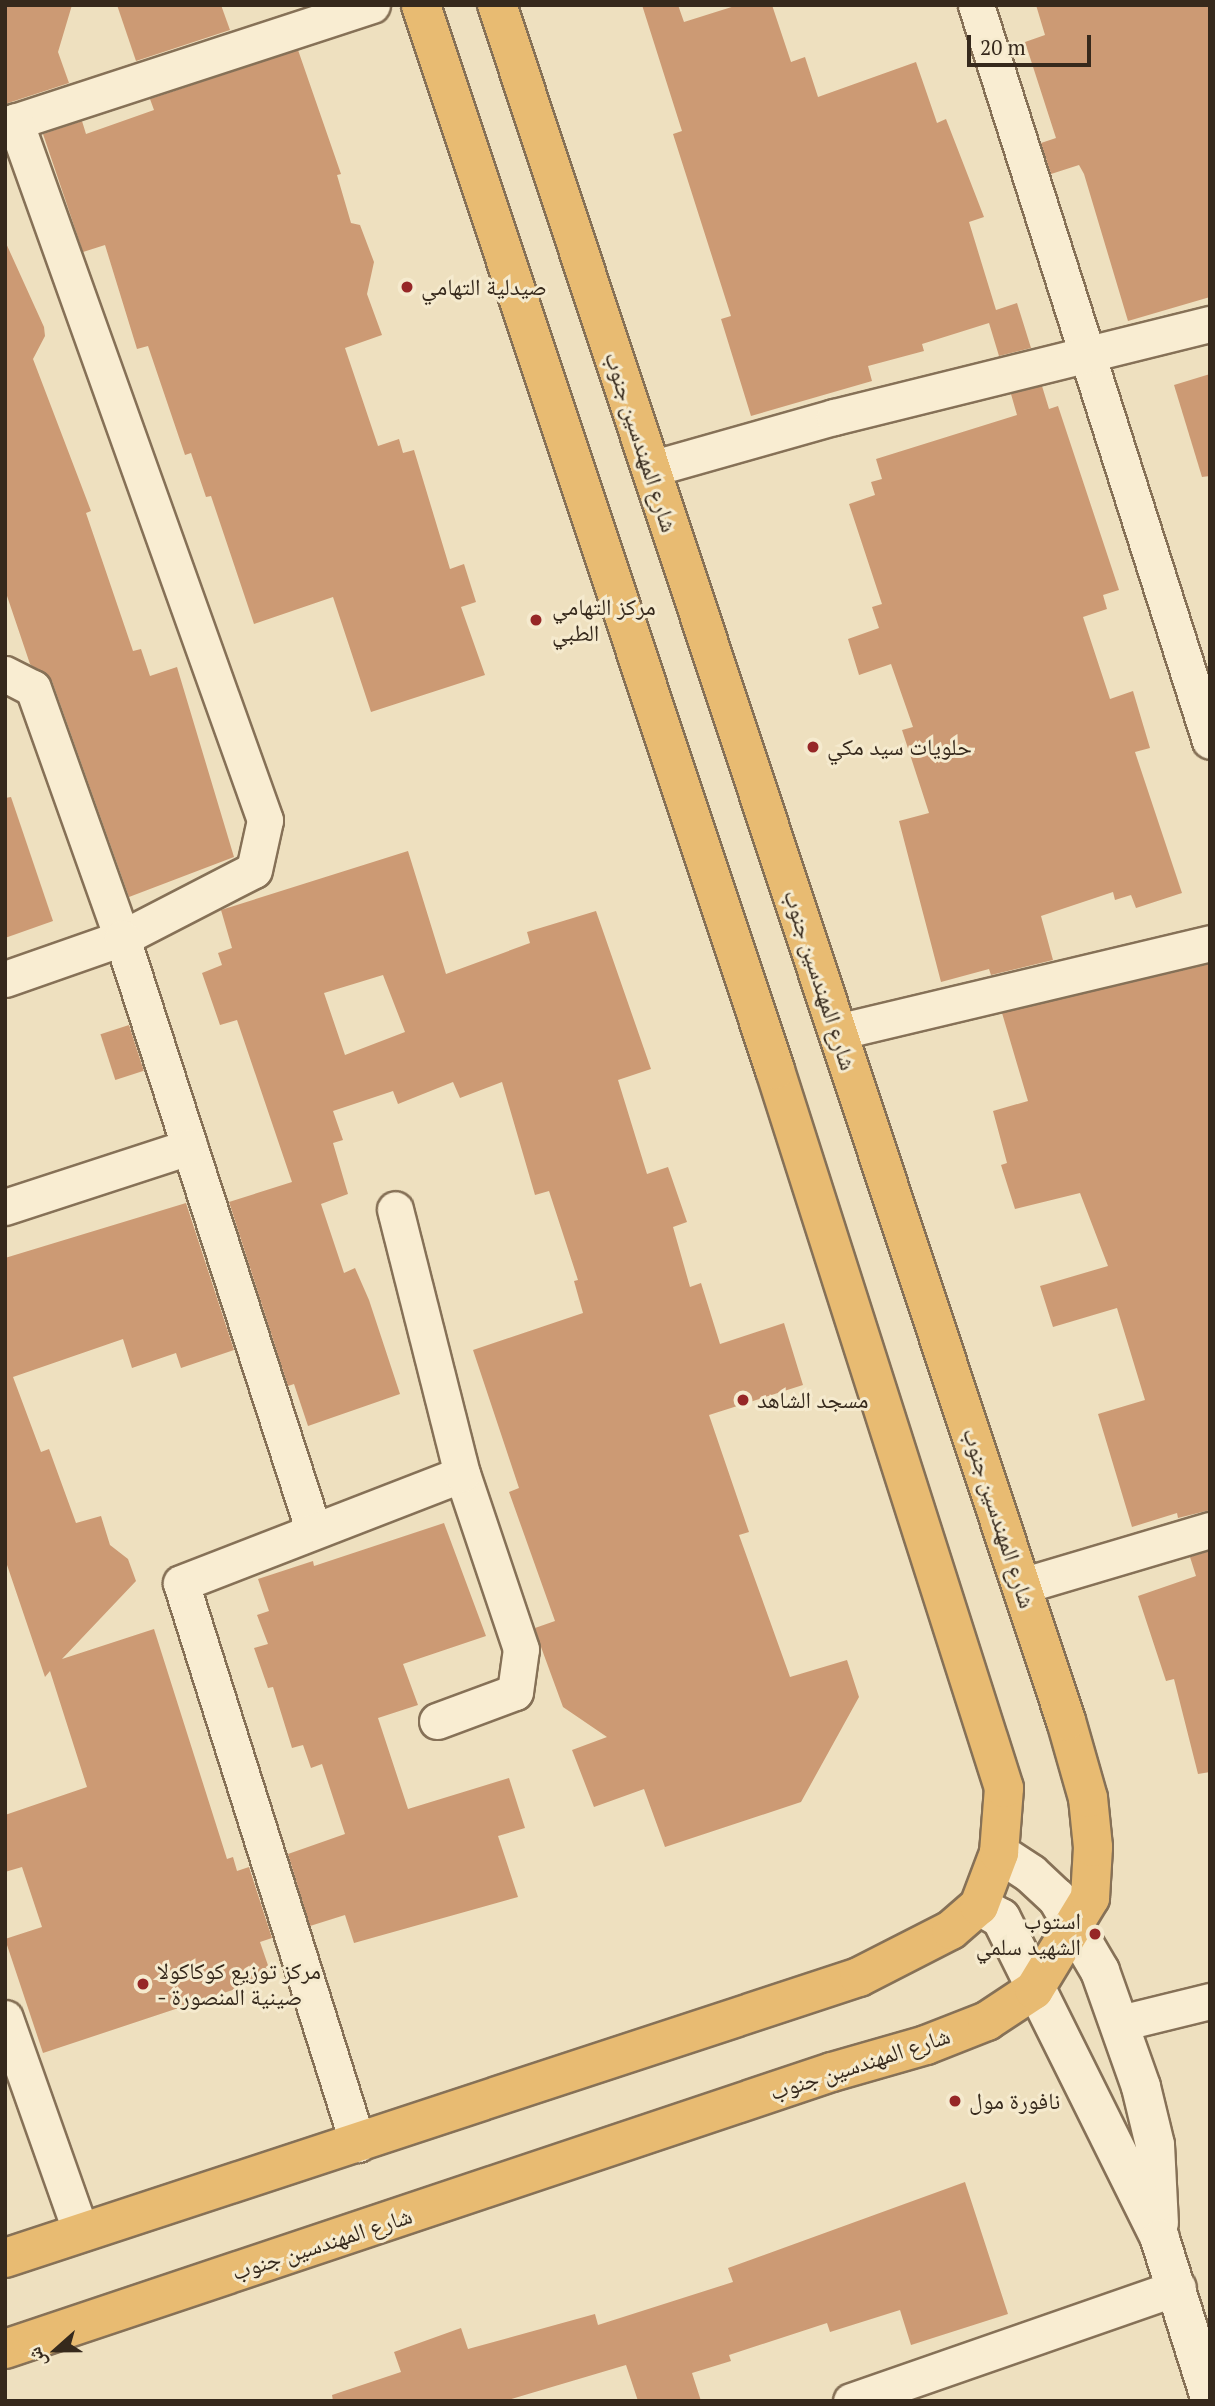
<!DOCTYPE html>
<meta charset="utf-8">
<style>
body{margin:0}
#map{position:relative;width:1215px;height:2406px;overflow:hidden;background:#eee0bf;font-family:"PT Serif","Noto Naskh Arabic",serif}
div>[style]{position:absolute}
.building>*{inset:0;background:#cc9a74;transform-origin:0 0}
.roads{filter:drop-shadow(2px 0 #867157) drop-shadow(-2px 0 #867157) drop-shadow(0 2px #867157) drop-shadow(0 -2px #867157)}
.minor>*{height:35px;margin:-17.5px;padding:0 17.5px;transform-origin:17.5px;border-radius:17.5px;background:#f9edd2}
.tertiary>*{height:38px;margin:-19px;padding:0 19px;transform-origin:19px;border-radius:19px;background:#f9edd2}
.trunk>*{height:38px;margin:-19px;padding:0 19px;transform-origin:19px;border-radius:19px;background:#e8bb72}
.dots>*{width:19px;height:19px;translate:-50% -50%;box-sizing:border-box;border:4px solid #f5eace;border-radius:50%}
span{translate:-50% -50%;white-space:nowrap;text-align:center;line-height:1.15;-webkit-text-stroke:6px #f5eace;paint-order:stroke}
.poi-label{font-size:23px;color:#36291c}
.left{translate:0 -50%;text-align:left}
.right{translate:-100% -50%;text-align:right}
.street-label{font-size:23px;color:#36291c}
.frame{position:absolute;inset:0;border:7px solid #36291c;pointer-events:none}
.north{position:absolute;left:21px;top:2315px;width:70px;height:70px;-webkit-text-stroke:5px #f5eace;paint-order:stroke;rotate:249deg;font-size:19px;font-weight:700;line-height:28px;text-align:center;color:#36291c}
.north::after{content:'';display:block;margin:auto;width:24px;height:32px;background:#36291c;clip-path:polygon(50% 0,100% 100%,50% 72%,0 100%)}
.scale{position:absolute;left:967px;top:35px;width:124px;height:32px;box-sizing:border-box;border:4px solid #36291c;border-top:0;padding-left:9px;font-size:21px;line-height:24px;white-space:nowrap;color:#36291c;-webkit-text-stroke:5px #f5eace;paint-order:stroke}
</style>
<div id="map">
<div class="building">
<div style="clip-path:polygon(5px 5px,72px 5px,58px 52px,69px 83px,5px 104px)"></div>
<div style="clip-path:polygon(117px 5px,221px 5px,230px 30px,136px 61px)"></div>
<div style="clip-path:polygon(642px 5px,678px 5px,684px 22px,738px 5px,772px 5px,791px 62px,805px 57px,818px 97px,916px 62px,937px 123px,946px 119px,984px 217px,969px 222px,996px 310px,1017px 303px,1031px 348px,999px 356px,989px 323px,922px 344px,924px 351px,868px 366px,872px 381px,751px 416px,721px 319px,731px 316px,673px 134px,682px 131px)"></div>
<div style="clip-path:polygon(1036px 5px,1210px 5px,1210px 297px,1128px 321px,1084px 174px,1079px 165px,1051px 174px,1041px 143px,1056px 138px,1025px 42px,1045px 35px)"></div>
<div style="clip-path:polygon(298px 50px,341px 174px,337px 175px,351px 223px,360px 225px,374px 262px,367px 294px,382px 335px,345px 348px,378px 446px,399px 439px,403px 453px,414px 450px,450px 569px,464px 564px,476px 602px,461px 607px,485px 675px,371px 712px,333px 597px,254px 624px,211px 496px,206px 497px,191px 453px,185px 455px,148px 346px,137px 349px,105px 245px,83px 252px,43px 134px,82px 121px,86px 134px,154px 110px,150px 99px)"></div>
<div style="clip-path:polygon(5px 241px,44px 327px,45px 336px,33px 359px,91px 511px,86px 513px,133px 651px,141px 649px,150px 676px,177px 667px,234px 857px,129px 897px,52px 681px,30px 664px,5px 590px)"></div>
<div style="clip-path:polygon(1210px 374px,1210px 476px,1202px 477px,1174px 385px)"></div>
<div style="clip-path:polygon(1042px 386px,1049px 409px,1058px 406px,1119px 590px,1103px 595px,1107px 609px,1083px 617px,1110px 699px,1133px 691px,1150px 748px,1135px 752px,1182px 893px,1136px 908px,1131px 895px,1115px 900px,1113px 892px,1041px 916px,1053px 960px,991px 975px,989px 969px,941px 982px,899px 821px,929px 813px,902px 730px,913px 727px,891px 664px,859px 675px,848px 639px,879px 628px,872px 607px,882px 604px,849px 504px,875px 495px,871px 482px,882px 479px,876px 459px,1017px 415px,1011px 394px)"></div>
<div style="clip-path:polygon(11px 797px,53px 921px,5px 938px,5px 798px)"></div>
<div style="clip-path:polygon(evenodd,408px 851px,446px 974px,530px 943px,527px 932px,596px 911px,651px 1069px,618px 1080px,647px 1174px,668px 1167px,687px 1222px,673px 1227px,690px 1287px,701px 1283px,720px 1344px,784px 1323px,803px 1385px,709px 1415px,749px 1532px,739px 1535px,790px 1677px,847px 1660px,859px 1697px,801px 1802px,665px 1847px,644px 1789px,594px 1807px,572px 1750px,607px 1737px,563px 1707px,541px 1647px,535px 1628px,555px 1621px,509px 1492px,519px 1488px,473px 1350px,583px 1313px,574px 1281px,578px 1280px,549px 1191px,535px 1195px,502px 1082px,460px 1098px,453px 1082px,398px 1104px,393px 1091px,333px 1111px,343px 1140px,333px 1143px,348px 1194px,321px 1204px,344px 1273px,355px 1268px,369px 1300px,400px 1394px,308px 1426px,294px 1384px,288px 1386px,229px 1202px,292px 1182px,237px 1020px,220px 1025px,202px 973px,222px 965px,218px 953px,232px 948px,221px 910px,408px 851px,383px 975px,405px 1032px,345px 1055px,324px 993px,383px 975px)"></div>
<div style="clip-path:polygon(1210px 964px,1210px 1510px,1178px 1518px,1177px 1513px,1132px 1527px,1098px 1414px,1145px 1400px,1117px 1308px,1053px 1327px,1040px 1286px,1108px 1266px,1080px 1193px,1015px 1209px,1001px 1165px,1007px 1163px,993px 1111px,1028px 1101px,1002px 1013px)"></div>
<div style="left:129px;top:1025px;width:48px;height:30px;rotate:72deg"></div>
<div style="clip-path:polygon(186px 1203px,234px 1350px,181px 1368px,176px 1353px,132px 1368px,123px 1339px,13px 1377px,41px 1452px,49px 1449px,76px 1523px,101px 1516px,110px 1545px,128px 1559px,136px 1581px,62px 1659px,154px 1629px,227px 1859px,233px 1857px,237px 1871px,249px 1867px,272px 1938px,260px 1942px,272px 1977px,43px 2053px,5px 1939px,42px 1927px,22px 1867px,5px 1872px,5px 1815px,87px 1787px,50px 1671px,45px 1677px,5px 1559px,5px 1258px)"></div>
<div style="clip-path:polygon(444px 1523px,486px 1636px,403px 1664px,418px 1705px,378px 1718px,408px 1809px,509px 1778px,525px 1828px,498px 1836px,518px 1897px,354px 1943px,345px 1915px,310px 1926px,288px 1854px,345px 1834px,322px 1764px,311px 1768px,303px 1745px,292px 1748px,273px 1687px,268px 1688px,254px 1648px,268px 1644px,257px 1615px,269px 1611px,258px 1579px,313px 1561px,314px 1566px)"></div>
<div style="clip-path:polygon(1210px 1551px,1210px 1772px,1198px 1774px,1174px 1679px,1166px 1681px,1138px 1596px,1196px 1576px,1190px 1557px)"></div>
<div style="clip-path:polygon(965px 2182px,1008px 2314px,911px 2345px,900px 2310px,830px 2332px,827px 2323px,729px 2355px,731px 2361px,692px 2373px,701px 2401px,638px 2401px,626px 2365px,505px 2401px,333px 2401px,332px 2395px,401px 2372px,394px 2352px,461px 2328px,468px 2349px,595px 2314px,598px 2325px,733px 2282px,728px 2268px)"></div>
</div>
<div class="roads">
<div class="minor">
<div style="left:976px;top:5px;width:772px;rotate:72.36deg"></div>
<div style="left:5px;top:125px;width:386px;rotate:-18.1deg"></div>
<div style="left:650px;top:469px;width:191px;rotate:-15.8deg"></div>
<div style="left:834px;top:417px;width:387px;rotate:-13.9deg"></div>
<div style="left:5px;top:674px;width:31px;rotate:27deg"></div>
<div style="left:33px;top:688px;width:265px;rotate:70.4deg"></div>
<div style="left:122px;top:938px;width:148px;rotate:-27.3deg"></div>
<div style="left:254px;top:870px;width:51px;rotate:-77.6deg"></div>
<div style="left:265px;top:820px;width:742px;rotate:-109.68deg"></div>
<div style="left:5px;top:979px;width:124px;rotate:-19.3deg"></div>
<div style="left:122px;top:938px;width:621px;rotate:72.09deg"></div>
<div style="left:837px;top:1032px;width:383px;rotate:-13.4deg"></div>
<div style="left:5px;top:1207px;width:194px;rotate:-18.1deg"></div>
<div style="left:1021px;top:1586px;width:197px;rotate:-16.5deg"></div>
<div style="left:437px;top:1721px;width:83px;rotate:-20.4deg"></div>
<div style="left:515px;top:1692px;width:43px;rotate:-82.1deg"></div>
<div style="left:521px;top:1649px;width:185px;rotate:-108.6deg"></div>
<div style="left:5px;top:2018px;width:228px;rotate:70.5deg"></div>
<div style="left:1120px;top:2023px;width:93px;rotate:-13.7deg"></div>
<div style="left:358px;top:2144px;width:588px;rotate:-107.51deg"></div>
<div style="left:181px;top:1583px;width:301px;rotate:-21.2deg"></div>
<div style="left:462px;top:1474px;width:273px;rotate:-104.2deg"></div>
<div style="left:851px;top:2401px;width:346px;rotate:-19.2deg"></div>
</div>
<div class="tertiary">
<div style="left:999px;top:1853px;width:38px;rotate:33deg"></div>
<div style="left:1031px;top:1874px;width:35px;rotate:43deg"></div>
<div style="left:1057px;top:1898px;width:85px;rotate:59.5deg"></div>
<div style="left:1100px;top:1971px;width:123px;rotate:70.5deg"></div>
<div style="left:1141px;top:2087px;width:60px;rotate:76.4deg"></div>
<div style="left:1155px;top:2145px;width:78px;rotate:87.1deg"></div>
<div style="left:979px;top:1906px;width:25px;rotate:29deg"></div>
<div style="left:1001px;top:1918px;width:358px;rotate:63.6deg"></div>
<div style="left:1160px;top:2239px;width:167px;rotate:72.5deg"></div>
</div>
<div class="trunk">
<div style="left:5px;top:2258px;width:899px;rotate:-18.21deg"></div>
<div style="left:859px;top:1977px;width:103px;rotate:-27.1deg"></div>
<div style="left:951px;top:1930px;width:37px;rotate:-41deg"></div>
<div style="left:979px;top:1906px;width:57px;rotate:-69.3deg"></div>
<div style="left:999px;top:1853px;width:65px;rotate:-85.6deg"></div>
<div style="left:1004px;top:1788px;width:754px;rotate:-107.69deg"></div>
<div style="left:775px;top:1070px;width:1122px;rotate:-108.39deg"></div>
<div style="left:5px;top:2349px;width:872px;rotate:-18.52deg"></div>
<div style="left:832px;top:2072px;width:98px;rotate:-16deg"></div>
<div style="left:926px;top:2045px;width:66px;rotate:-21.5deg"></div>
<div style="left:987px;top:2021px;width:56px;rotate:-33.4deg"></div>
<div style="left:1034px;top:1990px;width:108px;rotate:-58.7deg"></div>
<div style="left:1090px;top:1898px;width:51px;rotate:-86.6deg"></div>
<div style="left:1093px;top:1847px;width:49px;rotate:-95.8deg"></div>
<div style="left:1088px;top:1798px;width:80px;rotate:-105.9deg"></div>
<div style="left:1066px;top:1721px;width:1808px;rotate:-108.34deg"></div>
</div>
</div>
<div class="dots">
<div style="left:407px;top:287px;background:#962727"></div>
<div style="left:536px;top:620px;background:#962727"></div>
<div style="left:813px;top:747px;background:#962727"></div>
<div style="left:743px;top:1400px;background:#962727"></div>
<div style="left:1095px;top:1934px;background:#962727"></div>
<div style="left:143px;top:1984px;background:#962727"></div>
<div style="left:955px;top:2101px;background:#962727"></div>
</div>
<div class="poi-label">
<span class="left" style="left:421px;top:287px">صيدلية التهامي</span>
<span class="left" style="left:552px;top:620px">مركز التهامي<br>الطبي</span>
<span class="left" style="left:827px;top:747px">حلويات سيد مكي</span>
<span class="left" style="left:757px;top:1400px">مسجد الشاهد</span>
<span class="right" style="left:1081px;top:1934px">استوب<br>الشهيد سلمي</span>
<span class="left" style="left:157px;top:1984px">مركز توزيع كوكاكولا<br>- صينية المنصورة</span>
<span class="left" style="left:969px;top:2101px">نافورة مول</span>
</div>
<div class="street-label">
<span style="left:641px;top:442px;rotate:72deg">شارع المهندسين جنوب</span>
<span style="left:820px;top:980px;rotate:72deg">شارع المهندسين جنوب</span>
<span style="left:999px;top:1518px;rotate:72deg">شارع المهندسين جنوب</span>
<span style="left:860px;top:2064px;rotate:-18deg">شارع المهندسين جنوب</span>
<span style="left:322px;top:2244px;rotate:-18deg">شارع المهندسين جنوب</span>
</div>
<div class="frame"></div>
<div class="north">ش</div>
<div class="scale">20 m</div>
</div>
